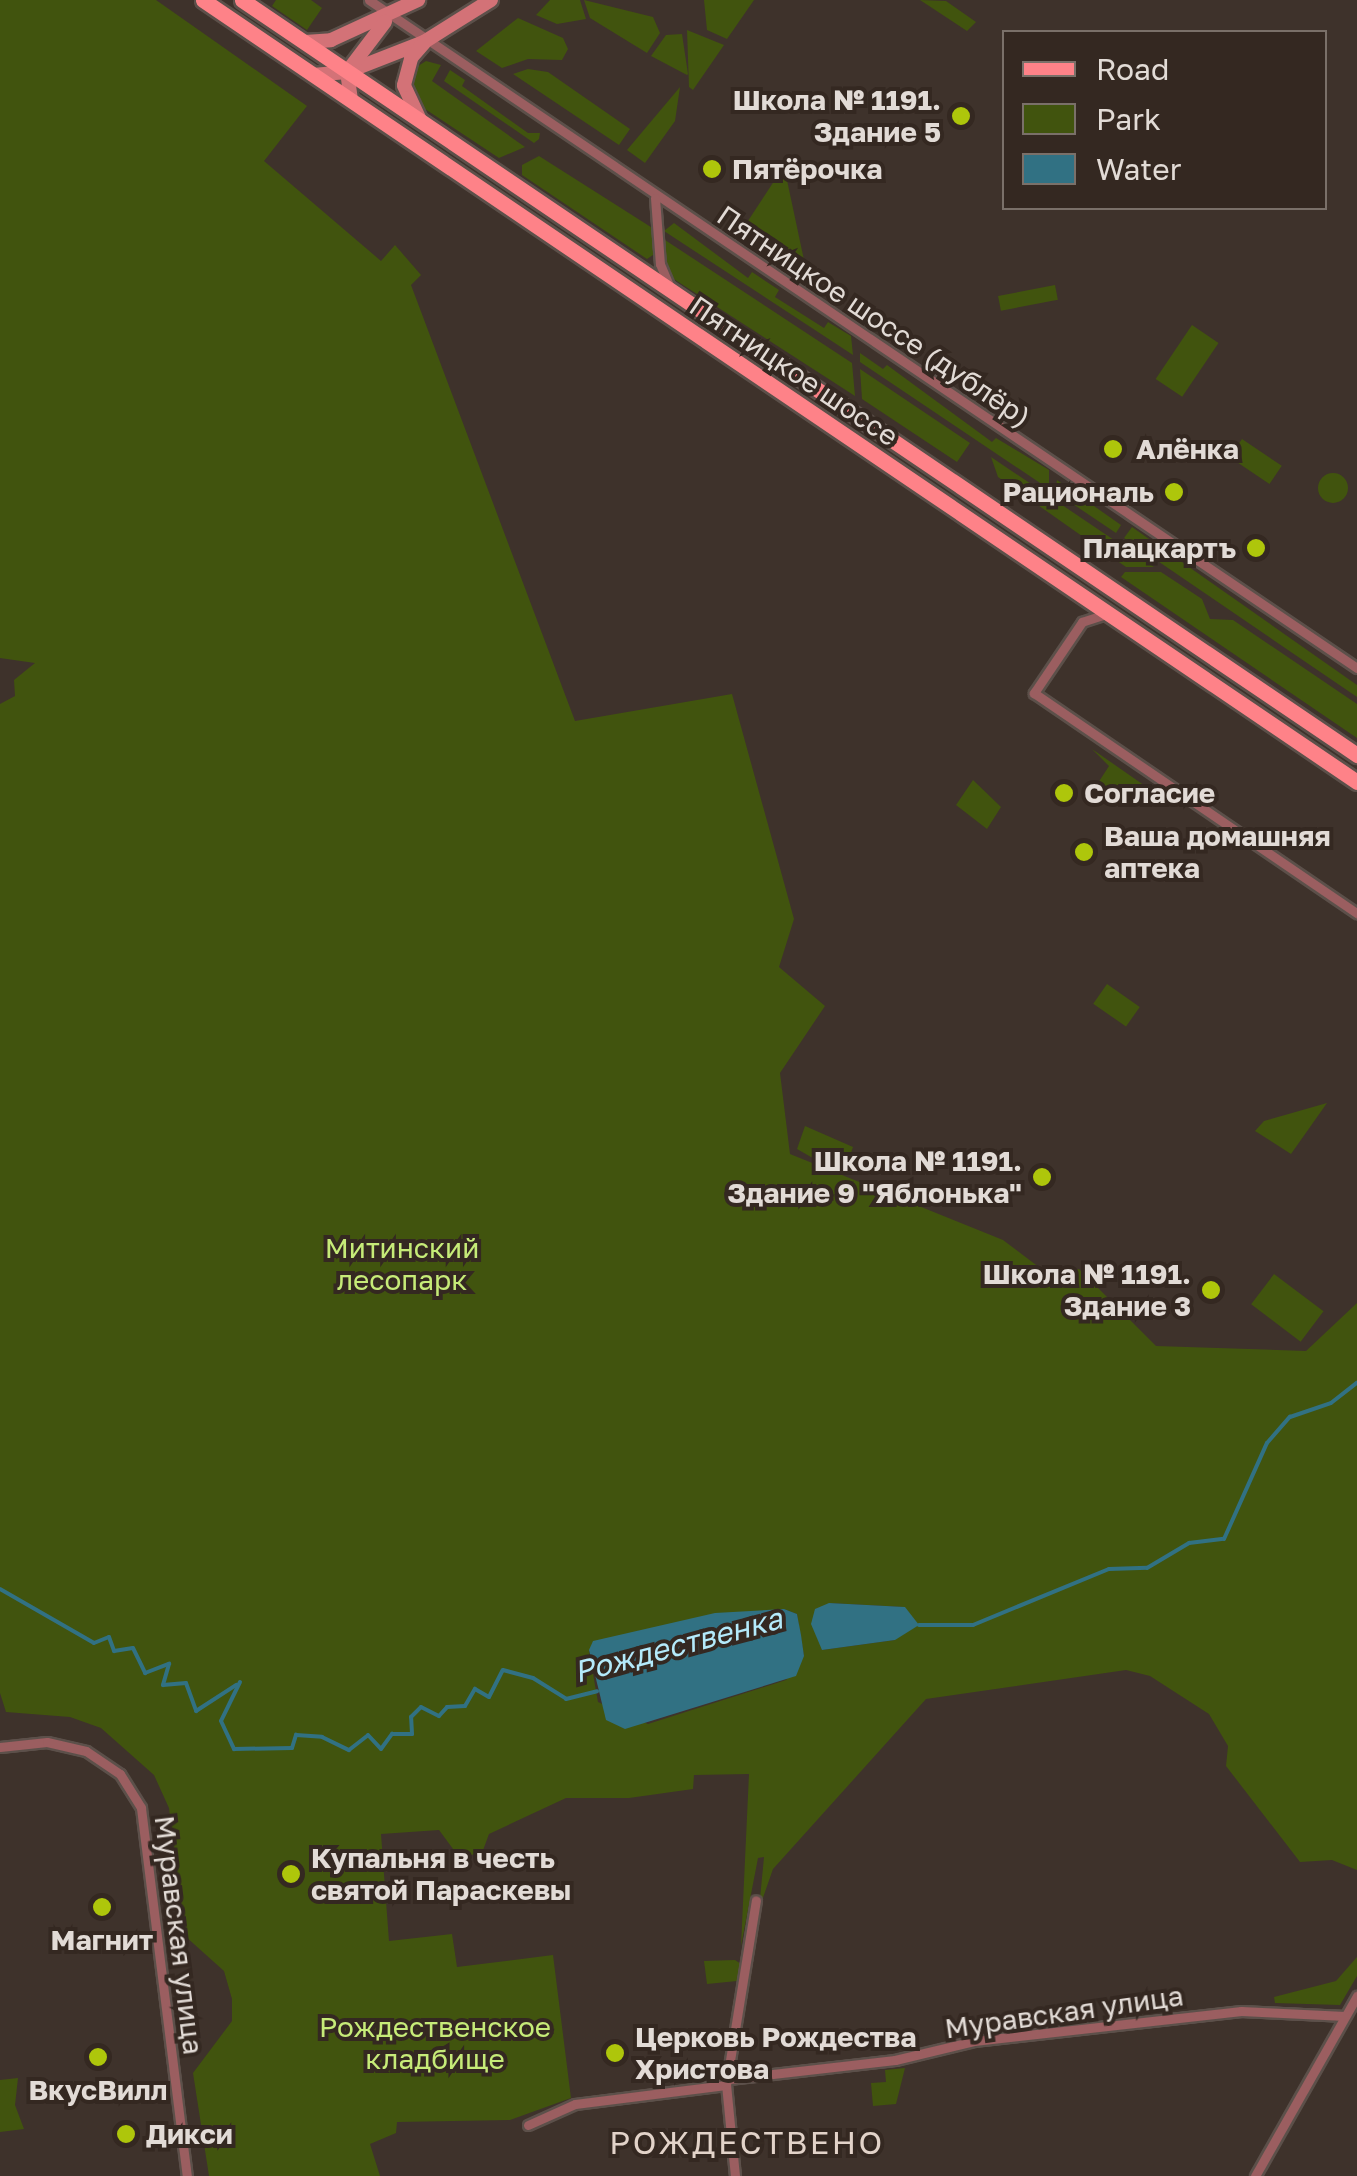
<!DOCTYPE html>
<meta charset="utf-8">
<style>
body{margin:0}
#map{position:relative;width:1357px;height:2176px;overflow:hidden;background:#3e322b;font-family:"Golos Text",sans-serif}
div>[style]{position:absolute}
.green>*{inset:0;background:#41540e;transform-origin:0 0}
.round{border-radius:50%}
.water>*{inset:0;background:#317183}
.stream>*{height:4px;margin:-2px;padding:0 2px;transform-origin:2px;border-radius:2px;background:#317183}
.roads{filter:drop-shadow(2px 0 #5c504a) drop-shadow(-2px 0 #5c504a) drop-shadow(0 2px #5c504a) drop-shadow(0 -2px #5c504a)}
.minor>*{height:9px;margin:-4.5px;padding:0 4.5px;transform-origin:4.5px;border-radius:4.5px;background:#9b5e60}
.secondary>*{height:14px;margin:-7px;padding:0 7px;transform-origin:7px;border-radius:7px;background:#d37277}
.primary>*{height:15px;margin:-7.5px;padding:0 7.5px;transform-origin:7.5px;border-radius:7.5px;background:#fe8288}
.dots>*{width:28px;height:28px;translate:-50% -50%;box-sizing:border-box;border:5px solid #342821;border-radius:50%}
span{translate:-50% -50%;white-space:nowrap;text-align:center;line-height:1.15;-webkit-text-stroke:8px #342821;paint-order:stroke}
.poi-label{font-size:28px;color:#e2dbd6;font-weight:700}
.right{translate:-100% -50%;text-align:right}
.left{translate:0 -50%;text-align:left}
.street-label{font-size:28px;color:#e2dbd6}
.park-label{font-size:28px;color:#c6eb78}
.water-label{font-size:30px;color:#b4eafb;font-style:italic}
.quarter-label{font-size:32px;color:#e2d3c9;letter-spacing:2.5px}
.legend{position:absolute;left:1002px;top:30px;width:325px;height:180px;box-sizing:border-box;background:#342821;border:2px solid #7a7069;margin:0;padding:12px 18px;list-style:none;font-size:30px;color:#e2dbd6}
.legend li{display:flex;align-items:center;gap:20px;height:50px}
.legend b{width:50px;border:2px solid #7a7069}
</style>
<div id="map">
<div class="green">
<div style="clip-path:polygon(evenodd,0 0,156px 0,307px 106px,264px 161px,381px 261px,395px 245px,421px 275px,411px 285px,575px 721px,732px 694px,794px 919px,779px 967px,825px 1006px,780px 1073px,790px 1154px,1003px 1240px,1052px 1277px,1079px 1269px,1156px 1346px,1306px 1351px,1357px 1303px,1357px 1870px,1332px 1860px,1300px 1862px,1226px 1766px,1228px 1746px,1209px 1714px,1150px 1676px,1126px 1670px,926px 1699px,773px 1869px,759px 1909px,764px 1857px,758px 1858px,741px 1946px,749px 1774px,694px 1775px,693px 1789px,629px 1798px,566px 1798px,489px 1834px,482px 1853px,459px 1857px,439px 1830px,381px 1834px,389px 1941px,452px 1934px,457px 1967px,553px 1955px,571px 2098px,510px 2120px,397px 2122px,396px 2133px,370px 2144px,380px 2176px,209px 2176px,193px 2073px,232px 2021px,232px 1999px,224px 1971px,185px 1936px,169px 1808px,154px 1775px,101px 1728px,70px 1717px,6px 1712px,0 1693px,0 704px,15px 696px,14px 680px,35px 663px,0 658px,0 0,829px 1603px,904px 1607px,895px 1640px,822px 1650px,829px 1603px,0 0,784px 1609px,797px 1614px,804px 1656px,786px 1680px,648px 1724px,598px 1702px,589px 1651px,784px 1609px)"></div>
<div style="clip-path:polygon(276px 0,311px 0,322px 8px,307px 30px,272px 6px)"></div>
<div style="clip-path:polygon(550px 0,580px 0,586px 19px,557px 24px,536px 15px)"></div>
<div style="clip-path:polygon(584px 0,653px 17px,660px 33px,647px 53px,590px 18px)"></div>
<div style="clip-path:polygon(704px 0,754px 0,727px 39px,707px 30px)"></div>
<div style="clip-path:polygon(920px 0,946px 1px,976px 22px,967px 31px)"></div>
<div style="clip-path:polygon(518px 18px,563px 38px,568px 49px,562px 60px,528px 59px,502px 68px,476px 51px)"></div>
<div style="clip-path:polygon(687px 30px,724px 45px,693px 90px,689px 87px)"></div>
<div style="clip-path:polygon(682px 34px,688px 74px,687px 75px,651px 56px,666px 35px)"></div>
<div style="clip-path:polygon(426px 61px,441px 65px,432px 81px,525px 147px,499px 158px,416px 103px,409px 91px,415px 68px)"></div>
<div style="clip-path:polygon(528px 69px,548px 72px,630px 129px,619px 145px,513px 74px)"></div>
<div style="clip-path:polygon(450px 70px,465px 80px,462px 86px,528px 133px,540px 133px,539px 139px,534px 143px,444px 81px)"></div>
<div style="clip-path:polygon(680px 87px,675px 121px,645px 163px,627px 150px)"></div>
<div style="clip-path:polygon(539px 156px,654px 229px,653px 255px,647px 259px,522px 175px,522px 165px)"></div>
<div style="clip-path:polygon(784px 166px,804px 260px,797px 265px,744px 227px)"></div>
<div style="clip-path:polygon(674px 223px,748px 278px,752px 272px,779px 290px,775px 297px,824px 328px,828px 322px,851px 336px,853px 355px,664px 231px)"></div>
<div style="clip-path:polygon(662px 238px,852px 363px,855px 396px,666px 274px)"></div>
<div style="left:1055px;top:285px;width:15px;height:58px;rotate:79deg"></div>
<div style="left:1192px;top:325px;width:32px;height:65px;rotate:34deg"></div>
<div style="clip-path:polygon(860px 353px,883px 369px,887px 365px,992px 442px,996px 438px,1049px 470px,1049px 489px,860px 362px)"></div>
<div style="clip-path:polygon(860px 369px,970px 443px,957px 462px,862px 399px)"></div>
<div style="left:1242px;top:439px;width:48px;height:22px;rotate:34deg"></div>
<div style="clip-path:polygon(991px 457px,1154px 567px,1126px 567px,998px 477px)"></div>
<div class="round" style="left:1318px;top:473px;width:30px;height:30px"></div>
<div style="clip-path:polygon(1057px 480px,1121px 525px,1116px 533px,1055px 492px)"></div>
<div style="clip-path:polygon(1132px 527px,1357px 685px,1357px 697px,1124px 538px)"></div>
<div style="clip-path:polygon(1125px 572px,1161px 572px,1202px 599px,1210px 619px,1233px 620px,1357px 704px,1357px 738px,1121px 577px)"></div>
<div style="clip-path:polygon(1092px 749px,1148px 788px,1136px 805px,1098px 783px,1109px 766px)"></div>
<div style="clip-path:polygon(973px 780px,1001px 807px,987px 829px,956px 805px)"></div>
<div style="left:1107px;top:984px;width:40px;height:24px;rotate:35deg"></div>
<div style="clip-path:polygon(1327px 1103px,1291px 1154px,1255px 1131px,1264px 1121px)"></div>
<div style="clip-path:polygon(805px 1126px,853px 1147px,845px 1170px,839px 1173px,797px 1149px)"></div>
<div style="left:1274px;top:1274px;width:62px;height:38px;rotate:37deg"></div>
<div style="clip-path:polygon(1357px 1957px,1357px 1976px,1340px 2005px,1275px 2003px,1274px 1997px,1336px 1981px)"></div>
<div style="clip-path:polygon(735px 1960px,741px 1964px,737px 1981px,707px 1984px,704px 1961px)"></div>
<div style="clip-path:polygon(905px 2068px,896px 2104px,873px 2106px,871px 2083px,886px 2082px,885px 2070px)"></div>
<div style="clip-path:polygon(18px 2078px,15px 2105px,24px 2129px,0 2132px,0 2080px)"></div>
</div>
<div class="water">
<div style="clip-path:polygon(829px 1603px,905px 1607px,919px 1625px,895px 1640px,822px 1650px,811px 1624px,815px 1609px)"></div>
<div style="clip-path:polygon(784px 1609px,797px 1614px,801px 1635px,804px 1656px,796px 1676px,625px 1729px,606px 1720px,589px 1650px,593px 1641px,715px 1613px)"></div>
</div>
<div class="stream">
<div style="left:0;top:1589px;width:108px;rotate:29.9deg"></div>
<div style="left:94px;top:1643px;width:16px;rotate:-22deg"></div>
<div style="left:109px;top:1637px;width:15px;rotate:70deg"></div>
<div style="left:114px;top:1651px;width:19px;rotate:-9deg"></div>
<div style="left:133px;top:1648px;width:28px;rotate:64deg"></div>
<div style="left:145px;top:1673px;width:26px;rotate:-21deg"></div>
<div style="left:169px;top:1664px;width:22px;rotate:106deg"></div>
<div style="left:163px;top:1685px;width:23px;rotate:-5deg"></div>
<div style="left:186px;top:1683px;width:30px;rotate:70deg"></div>
<div style="left:196px;top:1711px;width:48px;rotate:-33deg"></div>
<div style="left:919px;top:1625px;width:54px"></div>
<div style="left:973px;top:1625px;width:147px;rotate:-22.4deg"></div>
<div style="left:1109px;top:1569px;width:38px;rotate:-2deg"></div>
<div style="left:1147px;top:1568px;width:49px;rotate:-30.8deg"></div>
<div style="left:1189px;top:1543px;width:35px;rotate:-7deg"></div>
<div style="left:1224px;top:1539px;width:105px;rotate:-65.9deg"></div>
<div style="left:1267px;top:1443px;width:35px;rotate:-49deg"></div>
<div style="left:1290px;top:1417px;width:43px;rotate:-18.9deg"></div>
<div style="left:1331px;top:1403px;width:33px;rotate:-38deg"></div>
<div style="left:240px;top:1682px;width:43px;rotate:116deg"></div>
<div style="left:221px;top:1721px;width:31px;rotate:65deg"></div>
<div style="left:234px;top:1749px;width:58px;rotate:-1deg"></div>
<div style="left:292px;top:1748px;width:14px;rotate:-73deg"></div>
<div style="left:296px;top:1735px;width:26px;rotate:4deg"></div>
<div style="left:322px;top:1737px;width:30px;rotate:26deg"></div>
<div style="left:349px;top:1750px;width:24px;rotate:-38deg"></div>
<div style="left:368px;top:1735px;width:19px;rotate:47deg"></div>
<div style="left:381px;top:1749px;width:19px;rotate:-54deg"></div>
<div style="left:392px;top:1734px;width:20px"></div>
<div style="left:412px;top:1734px;width:17px;rotate:-93deg"></div>
<div style="left:411px;top:1717px;width:14px;rotate:-45deg"></div>
<div style="left:421px;top:1707px;width:20px;rotate:27deg"></div>
<div style="left:439px;top:1716px;width:12px;rotate:-48deg"></div>
<div style="left:447px;top:1707px;width:18px;rotate:-3deg"></div>
<div style="left:465px;top:1706px;width:20px;rotate:-60deg"></div>
<div style="left:475px;top:1689px;width:16px;rotate:30deg"></div>
<div style="left:489px;top:1697px;width:30px;rotate:-63deg"></div>
<div style="left:503px;top:1670px;width:31px;rotate:15deg"></div>
<div style="left:533px;top:1678px;width:39px;rotate:32deg"></div>
<div style="left:566px;top:1699px;width:32px;rotate:-14deg"></div>
</div>
<div class="roads">
<div class="minor">
<div style="left:369px;top:0;width:1193px;rotate:34.06deg"></div>
<div style="left:655px;top:198px;width:66px;rotate:85.7deg"></div>
<div style="left:660px;top:264px;width:23px;rotate:67deg"></div>
<div style="left:1106px;top:614px;width:25px;rotate:162deg"></div>
<div style="left:1082px;top:622px;width:86px;rotate:124.1deg"></div>
<div style="left:1034px;top:693px;width:391px;rotate:34.3deg"></div>
<div style="left:0;top:1747px;width:47px;rotate:-6.1deg"></div>
<div style="left:47px;top:1742px;width:40px;rotate:13deg"></div>
<div style="left:86px;top:1751px;width:41px;rotate:34.1deg"></div>
<div style="left:120px;top:1774px;width:40px;rotate:58deg"></div>
<div style="left:141px;top:1808px;width:371px;rotate:82.9deg"></div>
<div style="left:729px;top:2079px;width:167px;rotate:-6.5deg"></div>
<div style="left:895px;top:2060px;width:81px;rotate:-13.5deg"></div>
<div style="left:974px;top:2041px;width:269px;rotate:-6.4deg"></div>
<div style="left:1241px;top:2011px;width:104px;rotate:2.8deg"></div>
<div style="left:528px;top:2125px;width:51px;rotate:-24.1deg"></div>
<div style="left:575px;top:2104px;width:152px;rotate:-7.2deg"></div>
<div style="left:735px;top:2176px;width:91px;rotate:-95.6deg"></div>
<div style="left:726px;top:2085px;width:187px;rotate:-80.8deg"></div>
<div style="left:1255px;top:2176px;width:207px;rotate:-60.5deg"></div>
</div>
<div class="secondary">
<div style="left:305px;top:42px;width:26px;rotate:-4deg"></div>
<div style="left:331px;top:40px;width:96px;rotate:-24.7deg"></div>
<div style="left:313px;top:75px;width:34px;rotate:-5deg"></div>
<div style="left:347px;top:72px;width:83px;rotate:-21.3deg"></div>
<div style="left:424px;top:42px;width:79px;rotate:-32.1deg"></div>
<div style="left:351px;top:100px;width:28px;rotate:-98deg"></div>
<div style="left:347px;top:72px;width:63px;rotate:-52.8deg"></div>
<div style="left:420px;top:120px;width:38px;rotate:-115deg"></div>
<div style="left:404px;top:85px;width:28px;rotate:-75deg"></div>
<div style="left:411px;top:58px;width:20px;rotate:-49deg"></div>
</div>
<div class="primary">
<div style="left:203px;top:0;width:1394px;rotate:34.12deg"></div>
<div style="left:242px;top:0;width:1347px;rotate:34.1deg"></div>
</div>
</div>
<div class="dots">
<div style="left:961px;top:116px;background:#aec60b"></div>
<div style="left:712px;top:169px;background:#aec60b"></div>
<div style="left:1113px;top:449px;background:#aec60b"></div>
<div style="left:1174px;top:492px;background:#aec60b"></div>
<div style="left:1256px;top:548px;background:#aec60b"></div>
<div style="left:1064px;top:793px;background:#aec60b"></div>
<div style="left:1084px;top:852px;background:#aec60b"></div>
<div style="left:1042px;top:1177px;background:#aec60b"></div>
<div style="left:1211px;top:1290px;background:#aec60b"></div>
<div style="left:291px;top:1874px;background:#aec60b"></div>
<div style="left:102px;top:1907px;background:#aec60b"></div>
<div style="left:615px;top:2053px;background:#aec60b"></div>
<div style="left:98px;top:2057px;background:#aec60b"></div>
<div style="left:126px;top:2134px;background:#aec60b"></div>
</div>
<div class="poi-label">
<span class="right" style="left:941px;top:116px">Школа № 1191.<br>Здание 5</span>
<span class="left" style="left:732px;top:169px">Пятёрочка</span>
<span class="left" style="left:1136px;top:449px">Алёнка</span>
<span class="right" style="left:1154px;top:492px">Рациональ</span>
<span class="right" style="left:1236px;top:548px">Плацкартъ</span>
<span class="left" style="left:1084px;top:793px">Согласие</span>
<span class="left" style="left:1104px;top:852px">Ваша домашняя<br>аптека</span>
<span class="right" style="left:1022px;top:1177px">Школа № 1191.<br>Здание 9 "Яблонька"</span>
<span class="right" style="left:1191px;top:1290px">Школа № 1191.<br>Здание 3</span>
<span class="left" style="left:311px;top:1874px">Купальня в честь<br>святой Параскевы</span>
<span style="left:102px;top:1940px">Магнит</span>
<span class="left" style="left:635px;top:2053px">Церковь Рождества<br>Христова</span>
<span style="left:98px;top:2090px">ВкусВилл</span>
<span class="left" style="left:146px;top:2134px">Дикси</span>
</div>
<div class="street-label">
<span style="left:874px;top:316px;rotate:34deg">Пятницкое шоссе (дублёр)</span>
<span style="left:794px;top:371px;rotate:34deg">Пятницкое шоссе</span>
<span style="left:179px;top:1935px;rotate:83deg">Муравская улица</span>
<span style="left:1064px;top:2012px;rotate:-8deg">Муравская улица</span>
</div>
<div class="park-label">
<span style="left:402px;top:1264px">Митинский<br>лесопарк</span>
<span style="left:435px;top:2043px">Рождественское<br>кладбище</span>
</div>
<div class="water-label">
<span style="left:678px;top:1645px;rotate:-15deg">Рождественка</span>
</div>
<div class="quarter-label">
<span style="left:747px;top:2142px">РОЖДЕСТВЕНО</span>
</div>
<ul class="legend">
<li><b style="height:12px;background:#fe8288"></b>Road</li>
<li><b style="height:28px;background:#41540e"></b>Park</li>
<li><b style="height:28px;background:#317183"></b>Water</li>
</ul>
</div>
